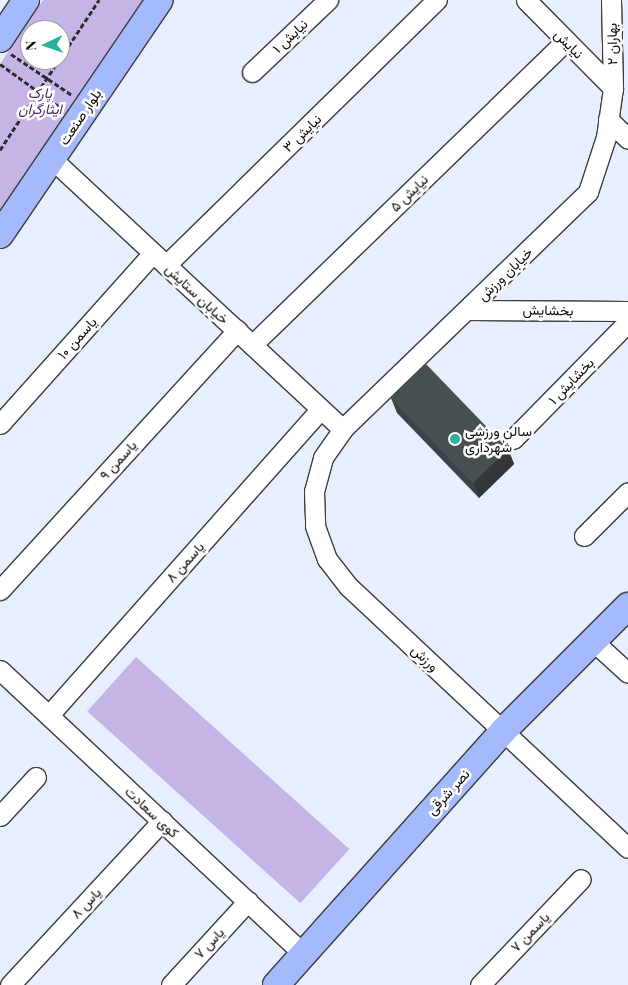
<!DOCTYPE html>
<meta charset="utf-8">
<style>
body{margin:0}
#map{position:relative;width:628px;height:985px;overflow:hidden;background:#e7effe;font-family:"Playfair Display",Vazirmatn,serif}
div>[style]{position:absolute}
.green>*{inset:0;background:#c5b4e6;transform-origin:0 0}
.path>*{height:3px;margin-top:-1.5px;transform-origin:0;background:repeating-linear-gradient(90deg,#2c2c2c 0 5px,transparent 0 7.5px)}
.roads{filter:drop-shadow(1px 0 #3d3d3d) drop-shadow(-1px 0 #3d3d3d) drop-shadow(0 1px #3d3d3d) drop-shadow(0 -1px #3d3d3d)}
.street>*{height:19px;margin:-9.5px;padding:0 9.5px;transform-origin:9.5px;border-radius:9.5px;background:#fff}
.secondary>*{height:26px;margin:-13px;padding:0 13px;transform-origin:13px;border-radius:13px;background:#a5bafc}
.wall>*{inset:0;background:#3d4447}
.shaded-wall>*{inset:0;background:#323739}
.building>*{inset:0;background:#474f52;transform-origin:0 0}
.dots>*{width:14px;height:14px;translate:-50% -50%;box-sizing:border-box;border:2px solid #fff;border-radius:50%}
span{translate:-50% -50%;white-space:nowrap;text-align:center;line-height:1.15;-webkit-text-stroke:5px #fff;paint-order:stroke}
.street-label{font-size:14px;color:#0a0a0a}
.park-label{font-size:14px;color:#481e5e;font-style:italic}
.poi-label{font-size:14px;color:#0a0a0a}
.left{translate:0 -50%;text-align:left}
.north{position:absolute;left:20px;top:20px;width:50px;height:50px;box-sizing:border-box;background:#fff;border:1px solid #9d9d9d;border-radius:50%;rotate:267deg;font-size:14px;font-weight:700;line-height:20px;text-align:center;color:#0a0a0a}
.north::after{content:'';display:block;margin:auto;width:18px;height:22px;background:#28b39a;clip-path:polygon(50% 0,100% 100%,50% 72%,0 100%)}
</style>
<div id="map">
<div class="green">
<div style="clip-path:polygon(evenodd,43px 0,155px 0,0 234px,0 64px,43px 0,30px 30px,60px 30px,60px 60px,30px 60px,30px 30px)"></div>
<div style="left:136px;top:657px;width:287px;height:73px;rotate:42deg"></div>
</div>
<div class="path">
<div style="left:11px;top:54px;width:73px;rotate:33.9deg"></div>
<div style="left:60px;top:59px;width:71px;rotate:-56.5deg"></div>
<div style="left:0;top:64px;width:75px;rotate:35.8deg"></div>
<div style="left:0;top:150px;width:108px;rotate:-56.8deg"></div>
</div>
<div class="roads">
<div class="street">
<div style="left:526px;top:0;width:124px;rotate:45.3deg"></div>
<div style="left:611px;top:0;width:88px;rotate:88.7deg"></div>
<div style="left:613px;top:88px;width:49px;rotate:98.1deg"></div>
<div style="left:606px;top:137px;width:58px;rotate:108.1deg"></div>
<div style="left:588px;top:192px;width:341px;rotate:136deg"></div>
<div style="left:343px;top:429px;width:35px;rotate:125deg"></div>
<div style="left:323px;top:458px;width:34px;rotate:105deg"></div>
<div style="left:314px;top:491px;width:35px;rotate:88deg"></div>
<div style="left:315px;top:526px;width:35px;rotate:70deg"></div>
<div style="left:327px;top:559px;width:34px;rotate:52deg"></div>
<div style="left:348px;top:586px;width:383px;rotate:43.1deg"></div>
<div style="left:252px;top:72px;width:105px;rotate:-43.5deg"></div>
<div style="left:608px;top:119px;width:28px;rotate:45deg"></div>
<div style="left:52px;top:159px;width:397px;rotate:42.9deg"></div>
<div style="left:166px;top:265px;width:379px;rotate:-44.4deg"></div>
<div style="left:468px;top:310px;width:160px;rotate:0.4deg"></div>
<div style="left:252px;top:345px;width:437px;rotate:-44.1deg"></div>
<div style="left:0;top:424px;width:229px;rotate:-48.2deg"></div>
<div style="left:513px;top:439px;width:164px;rotate:-45.5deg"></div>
<div style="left:584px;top:536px;width:62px;rotate:-45deg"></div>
<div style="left:0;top:590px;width:352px;rotate:-47.6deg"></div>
<div style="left:593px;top:641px;width:47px;rotate:42.4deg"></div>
<div style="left:0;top:670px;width:416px;rotate:43.1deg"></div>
<div style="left:49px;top:715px;width:409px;rotate:-48.4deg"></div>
<div style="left:0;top:816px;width:53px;rotate:-47.3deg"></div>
<div style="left:10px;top:985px;width:224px;rotate:-47.2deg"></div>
<div style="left:171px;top:985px;width:114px;rotate:-47.5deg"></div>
<div style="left:480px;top:985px;width:146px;rotate:-46.4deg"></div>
</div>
<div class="secondary">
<div style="left:0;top:39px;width:47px;rotate:-56.3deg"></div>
<div style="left:0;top:235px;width:284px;rotate:-55.8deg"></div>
<div style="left:276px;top:985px;width:341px;rotate:-48.2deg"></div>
<div style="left:503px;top:731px;width:177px;rotate:-45deg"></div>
</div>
</div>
<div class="wall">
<div style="clip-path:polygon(391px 398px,508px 449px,514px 464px,479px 498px,397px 413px)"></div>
</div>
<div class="shaded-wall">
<div style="clip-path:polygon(508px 449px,514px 464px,479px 498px,474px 483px)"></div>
</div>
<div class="building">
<div style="left:426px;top:364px;width:118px;height:49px;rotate:46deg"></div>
</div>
<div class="dots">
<div style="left:455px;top:439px;background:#28b39a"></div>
</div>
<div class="street-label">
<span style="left:290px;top:36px;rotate:-43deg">نیایش ۱</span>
<span style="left:569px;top:44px;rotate:45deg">نیایش</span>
<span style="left:612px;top:44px;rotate:-91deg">بهاران ۲</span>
<span style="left:80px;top:117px;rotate:-56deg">بلوار صنعت</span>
<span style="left:302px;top:133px;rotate:-44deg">نیایش ۳</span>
<span style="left:409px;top:193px;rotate:-44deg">نیایش ۵</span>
<span style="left:505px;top:274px;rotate:-44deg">خیابان ورزش</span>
<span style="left:197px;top:294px;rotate:43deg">خیابان ستایش</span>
<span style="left:548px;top:310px;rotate:1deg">بخشایش</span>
<span style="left:77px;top:338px;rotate:-48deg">یاسمن ۱۰</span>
<span style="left:571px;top:381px;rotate:-46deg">بخشایش ۱</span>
<span style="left:118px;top:460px;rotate:-48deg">یاسمن ۹</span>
<span style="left:185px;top:562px;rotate:-48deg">یاسمن ۸</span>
<span style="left:425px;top:658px;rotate:43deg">ورزش</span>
<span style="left:448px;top:792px;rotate:-48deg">نصر شرقی</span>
<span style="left:152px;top:812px;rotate:43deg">کوی سعادت</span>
<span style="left:86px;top:903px;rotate:-47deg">یاس ۸</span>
<span style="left:530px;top:932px;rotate:-46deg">یاسمن ۷</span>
<span style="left:209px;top:943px;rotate:-47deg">یاس ۷</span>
</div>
<div class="park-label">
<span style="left:40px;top:101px">پارک<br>ایثارگران</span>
</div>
<div class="poi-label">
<span class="left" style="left:465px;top:439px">سالن ورزشی<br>شهرداری</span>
</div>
<div class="north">N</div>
</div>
